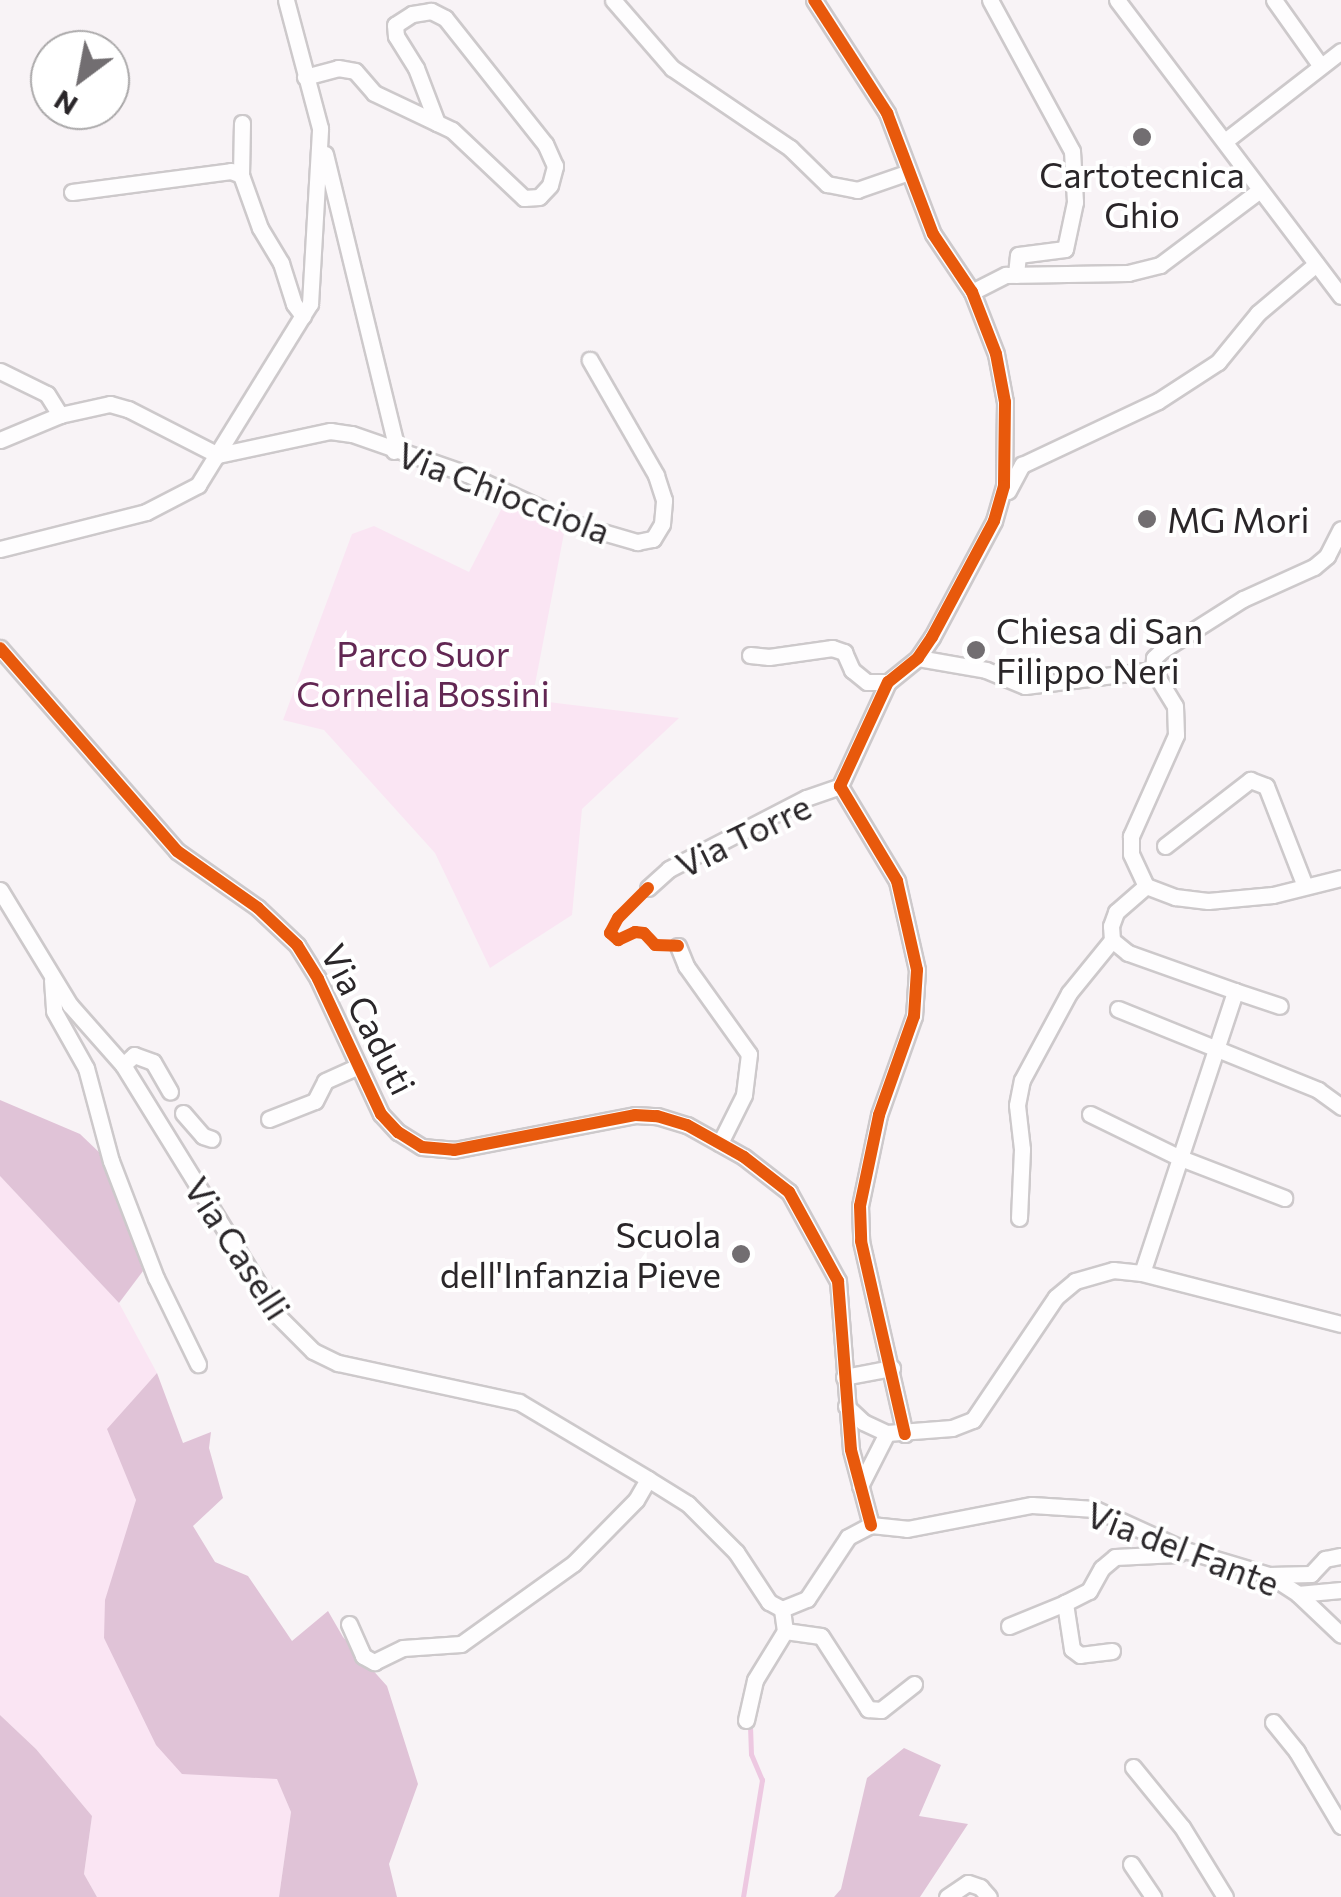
<!DOCTYPE html>
<style>
body{margin:0}
#map{position:relative;width:1341px;height:1897px;overflow:hidden;background:#f8f3f6;font-family:Commissioner,sans-serif}
div>[style]{position:absolute}
.green>*{inset:0;background:#fae5f3}
.forest>*{inset:0;background:#e0c3d7}
.stream>*{height:5px;margin:-2.5px;padding:0 2.5px;transform-origin:2.5px;border-radius:2.5px;background:#edc8e1}
.roads{filter:drop-shadow(2px 0 #cdc9cb) drop-shadow(-2px 0 #cdc9cb) drop-shadow(0 2px #cdc9cb) drop-shadow(0 -2px #cdc9cb)}
.minor>*{height:15px;margin:-7.5px;padding:0 7.5px;transform-origin:7.5px;border-radius:7.5px;background:#fefdfe}
.cycleway>*{height:12px;margin:-6px;padding:0 6px;transform-origin:6px;border-radius:6px;background:#e8590c}
.dots>*{width:28px;height:28px;translate:-50% -50%;box-sizing:border-box;border:5px solid #fff;border-radius:50%}
span{translate:-50% -50%;white-space:nowrap;text-align:center;line-height:1.15;-webkit-text-stroke:8px #fff;paint-order:stroke}
.poi-label{font-size:35px;color:#2a2629}
.left{translate:0 -50%;text-align:left}
.right{translate:-100% -50%;text-align:right}
.street-label{font-size:35px;color:#2a2629}
.park-label{font-size:35px;color:#622753}
.north{position:absolute;left:30px;top:30px;width:100px;height:100px;box-sizing:border-box;background:#fff;border:2px solid #aaa8a9;border-radius:50%;rotate:212deg;font-size:28px;font-weight:700;line-height:40px;text-align:center;color:#2a2629}
.north::after{content:'';display:block;margin:auto;width:35px;height:45px;background:#726e71;clip-path:polygon(50% 0,100% 100%,50% 72%,0 100%)}
</style>
<div id="map">
<div class="green">
<div style="clip-path:polygon(504px 504px,565px 528px,532px 700px,679px 718px,582px 809px,572px 915px,490px 968px,435px 853px,324px 730px,283px 720px,352px 534px,374px 526px,469px 572px)"></div>
<div style="clip-path:polygon(0 1176px,119px 1303px,157px 1373px,108px 1429px,136px 1500px,104px 1638px,182px 1773px,277px 1778px,291px 1812px,279px 1897px,97px 1897px,84px 1874px,92px 1816px,36px 1749px,0 1715px)"></div>
</div>
<div class="forest">
<div style="clip-path:polygon(0 1100px,80px 1134px,102px 1155px,143px 1271px,119px 1303px,0 1176px)"></div>
<div style="clip-path:polygon(157px 1373px,183px 1443px,211px 1432px,209px 1448px,223px 1498px,193px 1526px,215px 1562px,248px 1576px,292px 1641px,328px 1611px,343px 1637px,387px 1686px,418px 1784px,389px 1864px,397px 1897px,279px 1897px,291px 1812px,277px 1779px,182px 1774px,156px 1745px,104px 1638px,105px 1600px,136px 1500px,107px 1429px)"></div>
<div style="clip-path:polygon(0 1715px,36px 1749px,92px 1816px,84px 1874px,97px 1897px,0 1897px)"></div>
<div style="clip-path:polygon(904px 1748px,941px 1765px,919px 1816px,968px 1824px,920px 1897px,834px 1897px,841px 1889px,867px 1778px)"></div>
</div>
<div class="stream">
<div style="left:743px;top:1897px;width:119px;rotate:-80.8deg"></div>
<div style="left:762px;top:1780px;width:28px;rotate:-113deg"></div>
<div style="left:751px;top:1754px;width:29px;rotate:-92deg"></div>
</div>
<div class="roads">
<div class="minor">
<div style="left:613px;top:0;width:90px;rotate:49.1deg"></div>
<div style="left:672px;top:68px;width:143px;rotate:34.1deg"></div>
<div style="left:790px;top:148px;width:52px;rotate:44.2deg"></div>
<div style="left:827px;top:184px;width:31px;rotate:11deg"></div>
<div style="left:857px;top:190px;width:52px;rotate:-19.1deg"></div>
<div style="left:814px;top:0;width:135px;rotate:57.1deg"></div>
<div style="left:887px;top:113px;width:129px;rotate:69.2deg"></div>
<div style="left:933px;top:234px;width:70px;rotate:56.1deg"></div>
<div style="left:972px;top:292px;width:66px;rotate:68.8deg"></div>
<div style="left:996px;top:354px;width:49px;rotate:79.4deg"></div>
<div style="left:1005px;top:402px;width:84px;rotate:90.7deg"></div>
<div style="left:1004px;top:486px;width:36px;rotate:106deg"></div>
<div style="left:994px;top:521px;width:132px;rotate:118.1deg"></div>
<div style="left:932px;top:637px;width:25px;rotate:124deg"></div>
<div style="left:918px;top:658px;width:38px;rotate:141deg"></div>
<div style="left:888px;top:682px;width:115px;rotate:114.8deg"></div>
<div style="left:840px;top:786px;width:111px;rotate:59deg"></div>
<div style="left:897px;top:881px;width:91px;rotate:77.3deg"></div>
<div style="left:917px;top:970px;width:46px;rotate:93.7deg"></div>
<div style="left:914px;top:1016px;width:105px;rotate:109.5deg"></div>
<div style="left:879px;top:1115px;width:93px;rotate:101.8deg"></div>
<div style="left:860px;top:1206px;width:35px;rotate:88deg"></div>
<div style="left:861px;top:1241px;width:198px;rotate:77.2deg"></div>
<div style="left:990px;top:0;width:172px;rotate:61.5deg"></div>
<div style="left:1072px;top:151px;width:51px;rotate:86.6deg"></div>
<div style="left:1075px;top:202px;width:48px;rotate:102deg"></div>
<div style="left:1065px;top:249px;width:47px;rotate:172.7deg"></div>
<div style="left:1018px;top:255px;width:20px;rotate:96deg"></div>
<div style="left:1117px;top:0;width:371px;rotate:52.9deg"></div>
<div style="left:1274px;top:0;width:80px;rotate:54.7deg"></div>
<div style="left:305px;top:77px;width:34px;rotate:-15deg"></div>
<div style="left:338px;top:68px;width:17px;rotate:10deg"></div>
<div style="left:355px;top:71px;width:29px;rotate:49deg"></div>
<div style="left:374px;top:93px;width:86px;rotate:25.4deg"></div>
<div style="left:452px;top:130px;width:99px;rotate:43.4deg"></div>
<div style="left:524px;top:198px;width:15px;rotate:-4deg"></div>
<div style="left:539px;top:197px;width:16px;rotate:-47deg"></div>
<div style="left:550px;top:185px;width:20px;rotate:-75deg"></div>
<div style="left:555px;top:166px;width:24px;rotate:-114deg"></div>
<div style="left:545px;top:144px;width:161px;rotate:-128.4deg"></div>
<div style="left:445px;top:18px;width:16px;rotate:-153deg"></div>
<div style="left:431px;top:11px;width:19px;rotate:171deg"></div>
<div style="left:412px;top:14px;width:20px;rotate:147deg"></div>
<div style="left:395px;top:25px;width:11px;rotate:85deg"></div>
<div style="left:396px;top:36px;width:38px;rotate:58deg"></div>
<div style="left:416px;top:68px;width:59px;rotate:69.1deg"></div>
<div style="left:1225px;top:141px;width:147px;rotate:-37.8deg"></div>
<div style="left:325px;top:154px;width:295px;rotate:76.3deg"></div>
<div style="left:395px;top:441px;width:10px;rotate:96deg"></div>
<div style="left:241px;top:175px;width:52px;rotate:-88.9deg"></div>
<div style="left:72px;top:192px;width:160px;rotate:-7.5deg"></div>
<div style="left:231px;top:171px;width:11px;rotate:22deg"></div>
<div style="left:241px;top:175px;width:56px;rotate:70.3deg"></div>
<div style="left:260px;top:228px;width:41px;rotate:59deg"></div>
<div style="left:281px;top:263px;width:43px;rotate:72.4deg"></div>
<div style="left:294px;top:304px;width:15px;rotate:53deg"></div>
<div style="left:972px;top:292px;width:38px;rotate:-27deg"></div>
<div style="left:1006px;top:275px;width:122px;rotate:-0.9deg"></div>
<div style="left:1128px;top:273px;width:33px;rotate:-14deg"></div>
<div style="left:1160px;top:265px;width:125px;rotate:-36.9deg"></div>
<div style="left:0;top:371px;width:52px;rotate:26.1deg"></div>
<div style="left:47px;top:394px;width:25px;rotate:58deg"></div>
<div style="left:0;top:440px;width:65px;rotate:-22.6deg"></div>
<div style="left:60px;top:415px;width:51px;rotate:-12.4deg"></div>
<div style="left:110px;top:404px;width:19px;rotate:16deg"></div>
<div style="left:128px;top:409px;width:101px;rotate:27.1deg"></div>
<div style="left:218px;top:455px;width:115px;rotate:-12.1deg"></div>
<div style="left:330px;top:431px;width:22px;rotate:8deg"></div>
<div style="left:352px;top:434px;width:122px;rotate:19.2deg"></div>
<div style="left:467px;top:474px;width:119px;rotate:24.8deg"></div>
<div style="left:575px;top:524px;width:65px;rotate:16.2deg"></div>
<div style="left:637px;top:542px;width:16px;rotate:-11deg"></div>
<div style="left:653px;top:539px;width:17px;rotate:-59deg"></div>
<div style="left:662px;top:524px;width:24px;rotate:-85deg"></div>
<div style="left:664px;top:500px;width:26px;rotate:-108deg"></div>
<div style="left:656px;top:475px;width:133px;rotate:-119.9deg"></div>
<div style="left:1008px;top:491px;width:30px;rotate:-62deg"></div>
<div style="left:1022px;top:465px;width:150px;rotate:-25.2deg"></div>
<div style="left:1158px;top:401px;width:72px;rotate:-33deg"></div>
<div style="left:1218px;top:362px;width:63px;rotate:-50.8deg"></div>
<div style="left:1258px;top:313px;width:76px;rotate:-40.2deg"></div>
<div style="left:0;top:549px;width:151px;rotate:-14.2deg"></div>
<div style="left:146px;top:512px;width:59px;rotate:-27.4deg"></div>
<div style="left:198px;top:485px;width:213px;rotate:-58.3deg"></div>
<div style="left:310px;top:304px;width:176px;rotate:-86.7deg"></div>
<div style="left:320px;top:128px;width:132px;rotate:-104.9deg"></div>
<div style="left:0;top:648px;width:269px;rotate:48.9deg"></div>
<div style="left:177px;top:851px;width:99px;rotate:35.1deg"></div>
<div style="left:258px;top:908px;width:54px;rotate:43.5deg"></div>
<div style="left:297px;top:945px;width:40px;rotate:58deg"></div>
<div style="left:318px;top:979px;width:149px;rotate:65deg"></div>
<div style="left:381px;top:1114px;width:25px;rotate:47deg"></div>
<div style="left:398px;top:1132px;width:28px;rotate:32deg"></div>
<div style="left:422px;top:1147px;width:32px;rotate:5deg"></div>
<div style="left:454px;top:1150px;width:184px;rotate:-10.9deg"></div>
<div style="left:635px;top:1115px;width:22px;rotate:3deg"></div>
<div style="left:657px;top:1116px;width:31px;rotate:17deg"></div>
<div style="left:687px;top:1125px;width:65px;rotate:29.3deg"></div>
<div style="left:744px;top:1157px;width:57px;rotate:37.9deg"></div>
<div style="left:789px;top:1192px;width:102px;rotate:61.2deg"></div>
<div style="left:838px;top:1281px;width:169px;rotate:85.6deg"></div>
<div style="left:851px;top:1450px;width:78px;rotate:75.1deg"></div>
<div style="left:750px;top:655px;width:19px;rotate:6deg"></div>
<div style="left:769px;top:657px;width:64px;rotate:-8.1deg"></div>
<div style="left:832px;top:648px;width:13px;rotate:18deg"></div>
<div style="left:844px;top:652px;width:20px;rotate:66deg"></div>
<div style="left:852px;top:670px;width:19px;rotate:39deg"></div>
<div style="left:867px;top:682px;width:21px"></div>
<div style="left:918px;top:658px;width:69px;rotate:10deg"></div>
<div style="left:986px;top:670px;width:42px;rotate:22.3deg"></div>
<div style="left:1025px;top:686px;width:129px;rotate:-7.1deg"></div>
<div style="left:1153px;top:670px;width:42px;rotate:58.6deg"></div>
<div style="left:1175px;top:706px;width:29px;rotate:88deg"></div>
<div style="left:1176px;top:735px;width:111px;rotate:114deg"></div>
<div style="left:1131px;top:836px;width:18px;rotate:90deg"></div>
<div style="left:1131px;top:854px;width:35px;rotate:65deg"></div>
<div style="left:1146px;top:886px;width:31px;rotate:21deg"></div>
<div style="left:1175px;top:897px;width:33px;rotate:7deg"></div>
<div style="left:1208px;top:901px;width:65px;rotate:-5.3deg"></div>
<div style="left:1273px;top:895px;width:70px;rotate:-14deg"></div>
<div style="left:1153px;top:670px;width:12px;rotate:-85deg"></div>
<div style="left:1154px;top:658px;width:10px;rotate:-45deg"></div>
<div style="left:1161px;top:651px;width:97px;rotate:-32.4deg"></div>
<div style="left:1243px;top:599px;width:78px;rotate:-24.3deg"></div>
<div style="left:1314px;top:567px;width:17px;rotate:-40deg"></div>
<div style="left:1327px;top:556px;width:30px;rotate:-63deg"></div>
<div style="left:1165px;top:846px;width:108px;rotate:-37.8deg"></div>
<div style="left:1250px;top:780px;width:17px;rotate:21deg"></div>
<div style="left:1266px;top:786px;width:107px;rotate:68.7deg"></div>
<div style="left:648px;top:888px;width:28px;rotate:-42deg"></div>
<div style="left:669px;top:869px;width:154px;rotate:-27.4deg"></div>
<div style="left:806px;top:798px;width:36px;rotate:-19deg"></div>
<div style="left:0;top:890px;width:135px;rotate:58.7deg"></div>
<div style="left:70px;top:1005px;width:80px;rotate:48.5deg"></div>
<div style="left:123px;top:1065px;width:295px;rotate:58.3deg"></div>
<div style="left:278px;top:1316px;width:49px;rotate:45deg"></div>
<div style="left:313px;top:1351px;width:28px;rotate:26deg"></div>
<div style="left:338px;top:1363px;width:185px;rotate:12.2deg"></div>
<div style="left:519px;top:1402px;width:150px;rotate:30.8deg"></div>
<div style="left:678px;top:946px;width:22px;rotate:68deg"></div>
<div style="left:686px;top:966px;width:108px;rotate:54.4deg"></div>
<div style="left:749px;top:1054px;width:41px;rotate:97deg"></div>
<div style="left:744px;top:1095px;width:54px;rotate:116.6deg"></div>
<div style="left:52px;top:980px;width:31px;rotate:86deg"></div>
<div style="left:54px;top:1011px;width:65px;rotate:60.7deg"></div>
<div style="left:86px;top:1068px;width:96px;rotate:75deg"></div>
<div style="left:111px;top:1161px;width:125px;rotate:69deg"></div>
<div style="left:156px;top:1278px;width:96px;rotate:64deg"></div>
<div style="left:1235px;top:991px;width:47px;rotate:18.4deg"></div>
<div style="left:1118px;top:1009px;width:216px;rotate:22deg"></div>
<div style="left:1318px;top:1090px;width:29px;rotate:36deg"></div>
<div style="left:123px;top:1065px;width:15px;rotate:-42deg"></div>
<div style="left:134px;top:1055px;width:20px;rotate:20deg"></div>
<div style="left:153px;top:1062px;width:34px;rotate:60deg"></div>
<div style="left:183px;top:1113px;width:30px;rotate:49deg"></div>
<div style="left:203px;top:1136px;width:9px;rotate:18deg"></div>
<div style="left:1090px;top:1114px;width:98px;rotate:26deg"></div>
<div style="left:1178px;top:1157px;width:114px;rotate:21.1deg"></div>
<div style="left:269px;top:1119px;width:49px;rotate:-21.4deg"></div>
<div style="left:315px;top:1101px;width:22px;rotate:-63deg"></div>
<div style="left:325px;top:1081px;width:34px;rotate:-24deg"></div>
<div style="left:1019px;top:1218px;width:69px;rotate:-87.5deg"></div>
<div style="left:1022px;top:1149px;width:44px;rotate:-96.5deg"></div>
<div style="left:1017px;top:1105px;width:25px;rotate:-79deg"></div>
<div style="left:1022px;top:1080px;width:99px;rotate:-61.6deg"></div>
<div style="left:1069px;top:993px;width:68px;rotate:-50.9deg"></div>
<div style="left:1142px;top:1273px;width:297px;rotate:-71.7deg"></div>
<div style="left:1235px;top:991px;width:114px;rotate:-160.4deg"></div>
<div style="left:1128px;top:953px;width:21px;rotate:-141deg"></div>
<div style="left:1112px;top:940px;width:14px;rotate:-94deg"></div>
<div style="left:1111px;top:926px;width:15px;rotate:-70deg"></div>
<div style="left:1116px;top:912px;width:40px;rotate:-41deg"></div>
<div style="left:844px;top:1377px;width:49px;rotate:-10.6deg"></div>
<div style="left:846px;top:1406px;width:23px;rotate:43deg"></div>
<div style="left:863px;top:1422px;width:26px;rotate:25deg"></div>
<div style="left:887px;top:1433px;width:65px;rotate:-4.4deg"></div>
<div style="left:952px;top:1428px;width:22px;rotate:-21deg"></div>
<div style="left:973px;top:1420px;width:148px;rotate:-56deg"></div>
<div style="left:1056px;top:1297px;width:25px;rotate:-40deg"></div>
<div style="left:1075px;top:1281px;width:40px;rotate:-16deg"></div>
<div style="left:1113px;top:1270px;width:29px;rotate:6deg"></div>
<div style="left:1142px;top:1273px;width:205px;rotate:14.4deg"></div>
<div style="left:860px;top:1486px;width:59px;rotate:-63deg"></div>
<div style="left:871px;top:1525px;width:36px;rotate:6deg"></div>
<div style="left:907px;top:1529px;width:127px;rotate:-10.9deg"></div>
<div style="left:1032px;top:1505px;width:63px;rotate:3.6deg"></div>
<div style="left:1095px;top:1509px;width:99px;rotate:24.5deg"></div>
<div style="left:1185px;top:1550px;width:88px;rotate:16.6deg"></div>
<div style="left:1269px;top:1575px;width:35px;rotate:33deg"></div>
<div style="left:1298px;top:1594px;width:59px;rotate:43.6deg"></div>
<div style="left:1269px;top:1575px;width:42px;rotate:-1.4deg"></div>
<div style="left:1311px;top:1574px;width:21px;rotate:-47deg"></div>
<div style="left:1325px;top:1559px;width:16px;rotate:-11deg"></div>
<div style="left:1298px;top:1594px;width:43px;rotate:-5.3deg"></div>
<div style="left:349px;top:1624px;width:35px;rotate:66deg"></div>
<div style="left:363px;top:1656px;width:13px;rotate:29deg"></div>
<div style="left:374px;top:1662px;width:32px;rotate:-26deg"></div>
<div style="left:403px;top:1648px;width:58px;rotate:-3.9deg"></div>
<div style="left:461px;top:1644px;width:139px;rotate:-35.6deg"></div>
<div style="left:574px;top:1563px;width:88px;rotate:-45.5deg"></div>
<div style="left:636px;top:1500px;width:24px;rotate:-60deg"></div>
<div style="left:648px;top:1479px;width:47px;rotate:32deg"></div>
<div style="left:688px;top:1504px;width:68px;rotate:45deg"></div>
<div style="left:736px;top:1552px;width:60px;rotate:56.6deg"></div>
<div style="left:769px;top:1602px;width:15px;rotate:28deg"></div>
<div style="left:1009px;top:1626px;width:61px;rotate:-22.3deg"></div>
<div style="left:785px;top:1631px;width:36px;rotate:8deg"></div>
<div style="left:821px;top:1636px;width:87px;rotate:57.2deg"></div>
<div style="left:868px;top:1709px;width:13px;rotate:4deg"></div>
<div style="left:881px;top:1710px;width:42px;rotate:-38.2deg"></div>
<div style="left:1112px;top:1651px;width:32px;rotate:173deg"></div>
<div style="left:1080px;top:1655px;width:10px;rotate:-143deg"></div>
<div style="left:1072px;top:1649px;width:47px;rotate:-98.7deg"></div>
<div style="left:1065px;top:1603px;width:27px;rotate:-27deg"></div>
<div style="left:1089px;top:1591px;width:26px;rotate:-61deg"></div>
<div style="left:1102px;top:1568px;width:17px;rotate:-40deg"></div>
<div style="left:1115px;top:1557px;width:62px;rotate:-2.8deg"></div>
<div style="left:1177px;top:1554px;width:9px;rotate:-27deg"></div>
<div style="left:746px;top:1720px;width:41px;rotate:-77.3deg"></div>
<div style="left:755px;top:1680px;width:57px;rotate:-58.5deg"></div>
<div style="left:785px;top:1631px;width:22px;rotate:-98deg"></div>
<div style="left:782px;top:1609px;width:27px;rotate:-22deg"></div>
<div style="left:807px;top:1599px;width:74px;rotate:-56.5deg"></div>
<div style="left:848px;top:1537px;width:26px;rotate:-28deg"></div>
<div style="left:1273px;top:1722px;width:38px;rotate:51deg"></div>
<div style="left:1297px;top:1752px;width:86px;rotate:59.3deg"></div>
<div style="left:1133px;top:1767px;width:77px;rotate:50.8deg"></div>
<div style="left:1182px;top:1827px;width:82px;rotate:58.4deg"></div>
<div style="left:1131px;top:1864px;width:40px;rotate:56deg"></div>
<div style="left:947px;top:1897px;width:25px;rotate:-34deg"></div>
<div style="left:968px;top:1883px;width:13px;rotate:18deg"></div>
<div style="left:980px;top:1887px;width:13px;rotate:48deg"></div>
</div>
</div>
<div class="cycleway">
<div style="left:814px;top:0;width:135px;rotate:57.1deg"></div>
<div style="left:887px;top:113px;width:129px;rotate:69.2deg"></div>
<div style="left:933px;top:234px;width:70px;rotate:56.1deg"></div>
<div style="left:972px;top:292px;width:66px;rotate:68.8deg"></div>
<div style="left:996px;top:354px;width:49px;rotate:79.4deg"></div>
<div style="left:1005px;top:402px;width:84px;rotate:90.7deg"></div>
<div style="left:1004px;top:486px;width:36px;rotate:106deg"></div>
<div style="left:994px;top:521px;width:132px;rotate:118.1deg"></div>
<div style="left:932px;top:637px;width:25px;rotate:124deg"></div>
<div style="left:918px;top:658px;width:38px;rotate:141deg"></div>
<div style="left:888px;top:682px;width:115px;rotate:114.8deg"></div>
<div style="left:840px;top:786px;width:111px;rotate:59deg"></div>
<div style="left:897px;top:881px;width:91px;rotate:77.3deg"></div>
<div style="left:917px;top:970px;width:46px;rotate:93.7deg"></div>
<div style="left:914px;top:1016px;width:105px;rotate:109.5deg"></div>
<div style="left:879px;top:1115px;width:93px;rotate:101.8deg"></div>
<div style="left:860px;top:1206px;width:35px;rotate:88deg"></div>
<div style="left:861px;top:1241px;width:198px;rotate:77.2deg"></div>
<div style="left:0;top:648px;width:269px;rotate:48.9deg"></div>
<div style="left:177px;top:851px;width:99px;rotate:35.1deg"></div>
<div style="left:258px;top:908px;width:54px;rotate:43.5deg"></div>
<div style="left:297px;top:945px;width:40px;rotate:58deg"></div>
<div style="left:318px;top:979px;width:149px;rotate:65deg"></div>
<div style="left:381px;top:1114px;width:25px;rotate:47deg"></div>
<div style="left:398px;top:1132px;width:28px;rotate:32deg"></div>
<div style="left:422px;top:1147px;width:32px;rotate:5deg"></div>
<div style="left:454px;top:1150px;width:184px;rotate:-10.9deg"></div>
<div style="left:635px;top:1115px;width:22px;rotate:3deg"></div>
<div style="left:657px;top:1116px;width:31px;rotate:17deg"></div>
<div style="left:687px;top:1125px;width:65px;rotate:29.3deg"></div>
<div style="left:744px;top:1157px;width:57px;rotate:37.9deg"></div>
<div style="left:789px;top:1192px;width:102px;rotate:61.2deg"></div>
<div style="left:838px;top:1281px;width:169px;rotate:85.6deg"></div>
<div style="left:851px;top:1450px;width:78px;rotate:75.1deg"></div>
<div style="left:648px;top:888px;width:42px;rotate:135deg"></div>
<div style="left:618px;top:918px;width:17px;rotate:118deg"></div>
<div style="left:610px;top:933px;width:11px;rotate:41deg"></div>
<div style="left:618px;top:940px;width:19px;rotate:-25deg"></div>
<div style="left:635px;top:932px;width:9px;rotate:6deg"></div>
<div style="left:644px;top:933px;width:16px;rotate:47deg"></div>
<div style="left:655px;top:945px;width:23px;rotate:2deg"></div>
</div>
<div class="dots">
<div style="left:1142px;top:137px;background:#726e71"></div>
<div style="left:1147px;top:519px;background:#726e71"></div>
<div style="left:976px;top:650px;background:#726e71"></div>
<div style="left:741px;top:1254px;background:#726e71"></div>
</div>
<div class="poi-label">
<span style="left:1142px;top:194px">Cartotecnica<br>Ghio</span>
<span class="left" style="left:1167px;top:519px">MG Mori</span>
<span class="left" style="left:996px;top:650px">Chiesa di San<br>Filippo Neri</span>
<span class="right" style="left:721px;top:1254px">Scuola<br>dell'Infanzia Pieve</span>
</div>
<div class="street-label">
<span style="left:504px;top:492px;rotate:21deg">Via Chiocciola</span>
<span style="left:743px;top:835px;rotate:-26deg">Via Torre</span>
<span style="left:369px;top:1019px;rotate:63deg">Via Caduti</span>
<span style="left:238px;top:1248px;rotate:57deg">Via Caselli</span>
<span style="left:1183px;top:1548px;rotate:21deg">Via del Fante</span>
</div>
<div class="park-label">
<span style="left:423px;top:673px">Parco Suor<br>Cornelia Bossini</span>
</div>
<div class="north">N</div>
</div>
